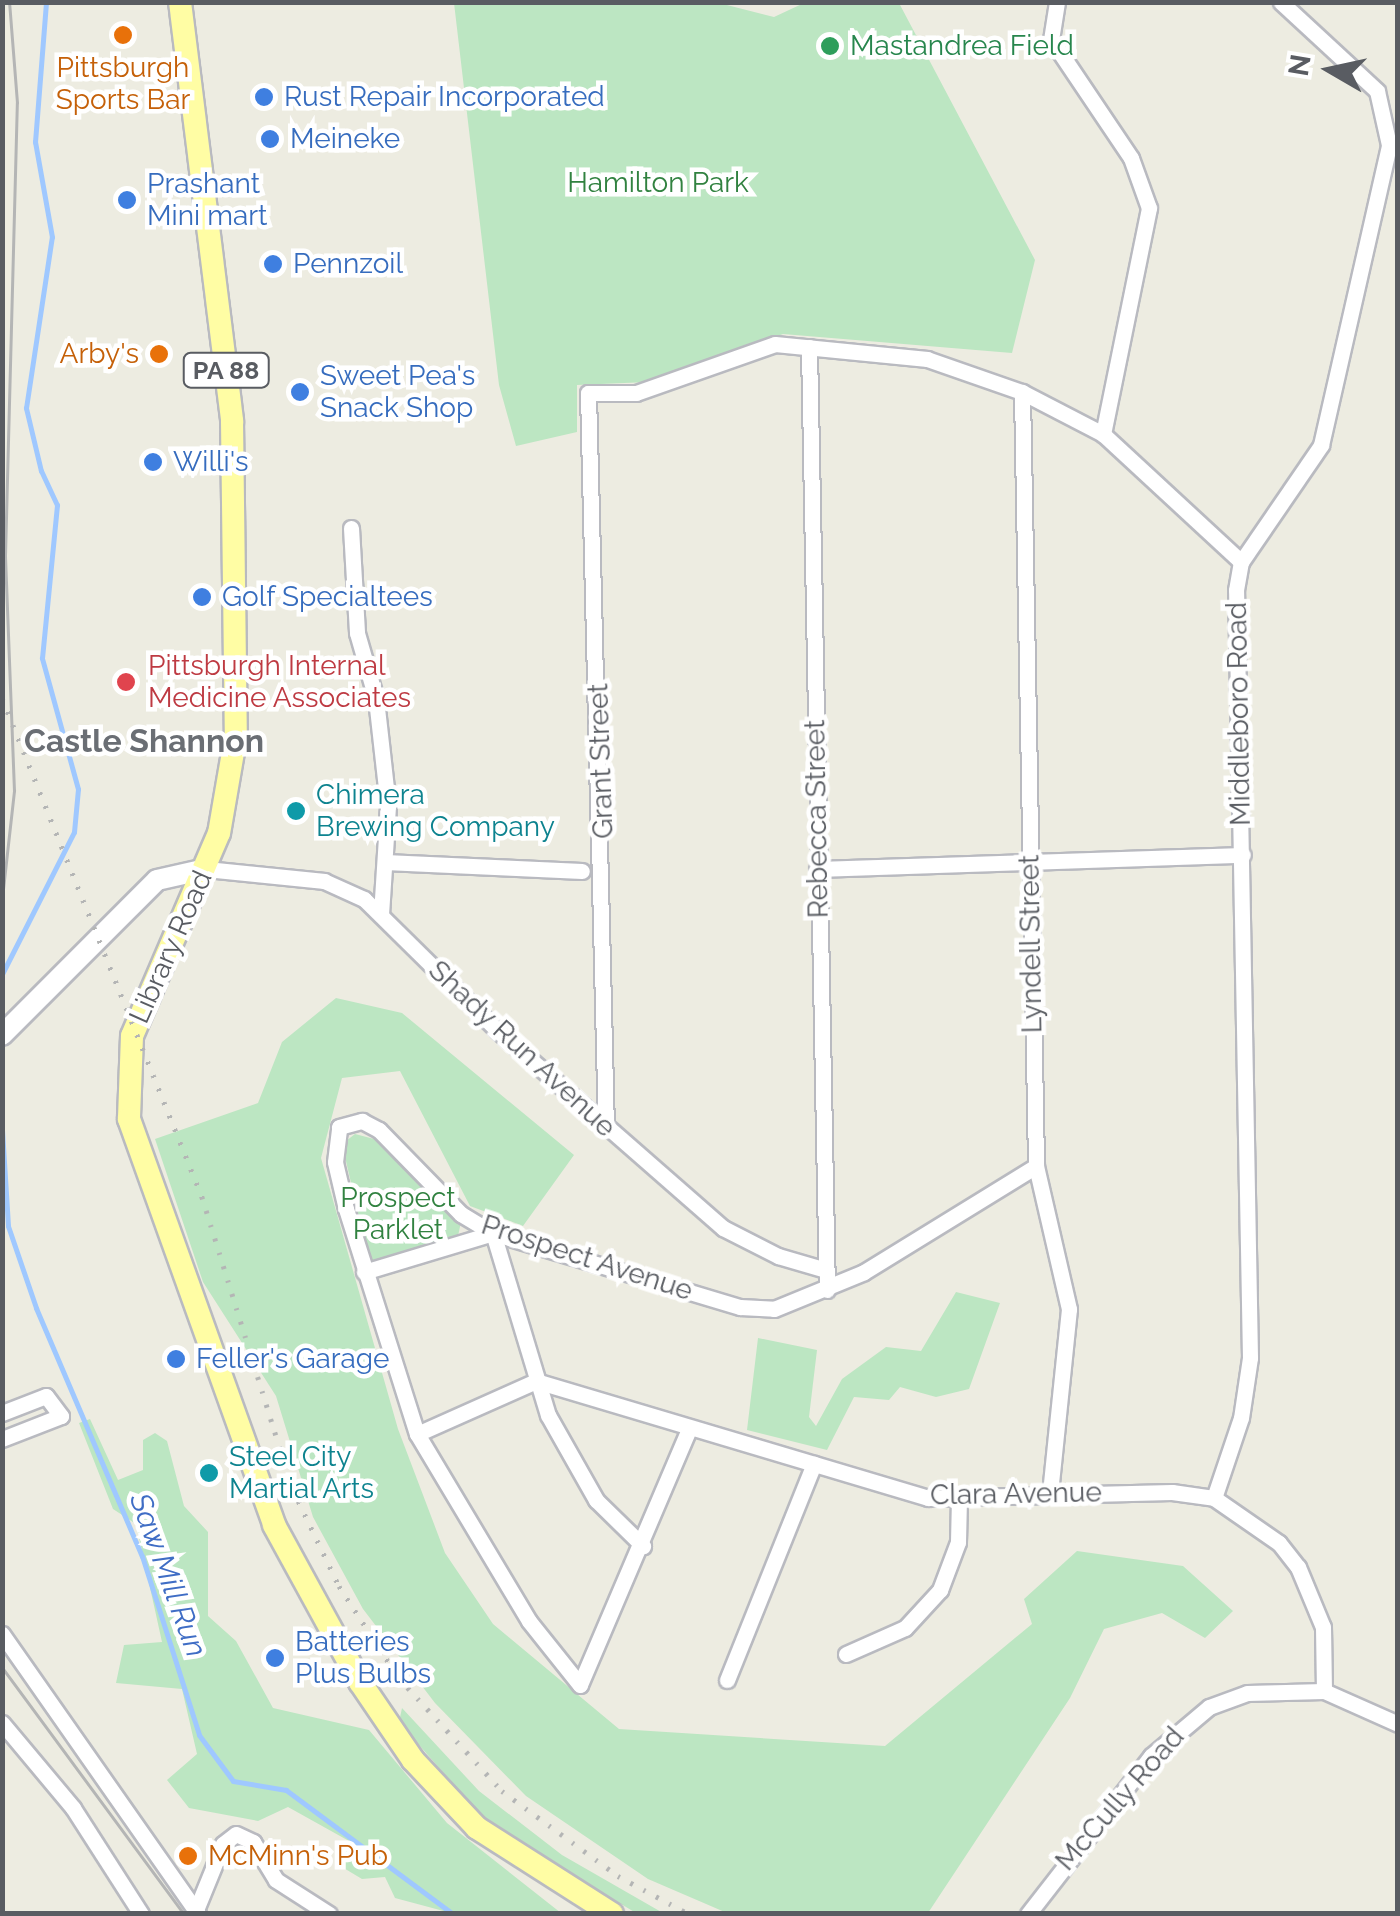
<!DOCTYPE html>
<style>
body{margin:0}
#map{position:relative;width:1400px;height:1916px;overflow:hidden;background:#edece1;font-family:Raleway,sans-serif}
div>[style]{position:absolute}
.green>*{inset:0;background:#bce6c2}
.stream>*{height:5px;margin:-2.5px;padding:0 2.5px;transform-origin:2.5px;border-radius:2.5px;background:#9fc8ff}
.roads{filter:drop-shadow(2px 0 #b9bac0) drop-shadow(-2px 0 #b9bac0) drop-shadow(0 2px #b9bac0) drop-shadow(0 -2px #b9bac0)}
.street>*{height:15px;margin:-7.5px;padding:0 7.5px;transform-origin:7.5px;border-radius:7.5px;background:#fff}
.secondary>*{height:20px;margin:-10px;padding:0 10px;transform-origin:10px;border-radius:10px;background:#fff}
.primary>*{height:22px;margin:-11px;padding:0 11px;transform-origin:11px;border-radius:11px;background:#fffda4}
.tram>*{height:2.5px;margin:-1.25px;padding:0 1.25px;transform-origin:1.25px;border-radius:1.25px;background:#b4b5b5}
.rail>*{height:5px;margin-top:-2.5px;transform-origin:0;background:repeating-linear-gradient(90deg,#b4b5b5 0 2.5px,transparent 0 14.5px)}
.dots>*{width:28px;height:28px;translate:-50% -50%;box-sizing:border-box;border:5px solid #fff;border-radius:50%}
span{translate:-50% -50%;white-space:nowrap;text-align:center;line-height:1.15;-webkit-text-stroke:9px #fff;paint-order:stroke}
.shield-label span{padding:2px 8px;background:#fff;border:2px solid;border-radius:8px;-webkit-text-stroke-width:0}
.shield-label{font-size:25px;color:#595c62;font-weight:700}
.leisure-label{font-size:28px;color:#27864d}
.left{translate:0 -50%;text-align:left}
.food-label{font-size:28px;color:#c56008}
.right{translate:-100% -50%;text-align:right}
.shop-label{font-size:28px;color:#366cbe}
.park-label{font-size:28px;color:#318240}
.health-label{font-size:28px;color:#be3a42}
.street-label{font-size:28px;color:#595c62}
.culture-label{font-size:28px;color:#0d838f}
.water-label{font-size:30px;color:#3f6dc5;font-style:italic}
.quarter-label{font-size:32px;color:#6a6e74;font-weight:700}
.frame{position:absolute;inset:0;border:5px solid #595c62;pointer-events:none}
.north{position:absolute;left:1280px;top:20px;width:100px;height:100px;-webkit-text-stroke:8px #fff;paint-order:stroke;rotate:279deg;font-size:28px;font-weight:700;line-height:40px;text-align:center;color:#595c62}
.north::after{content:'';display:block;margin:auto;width:35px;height:45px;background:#595c62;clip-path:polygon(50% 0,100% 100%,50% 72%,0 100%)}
</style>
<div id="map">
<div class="green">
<div style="clip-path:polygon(454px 3px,719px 3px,774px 17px,804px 3px,899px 3px,1035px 260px,1012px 353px,783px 334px,648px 382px,577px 385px,577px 432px,516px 446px,499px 385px)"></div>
<div style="clip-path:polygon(336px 998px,402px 1013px,574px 1155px,523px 1226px,470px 1206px,400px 1071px,342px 1078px,321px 1158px,398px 1429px,445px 1553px,493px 1624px,619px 1729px,885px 1746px,1032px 1624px,1024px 1599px,1077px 1551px,1183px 1566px,1233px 1611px,1205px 1638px,1162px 1613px,1104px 1629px,1070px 1698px,928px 1913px,727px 1913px,648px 1879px,526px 1796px,435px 1703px,363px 1609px,313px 1517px,276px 1396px,203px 1282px,155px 1139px,258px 1103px,282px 1042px)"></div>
<div style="clip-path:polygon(355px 1134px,378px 1140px,461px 1222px,458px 1236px,370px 1264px,345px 1157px,346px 1141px)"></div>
<div style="clip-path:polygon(956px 1292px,1000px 1303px,969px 1389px,936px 1397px,900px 1387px,889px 1400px,854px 1397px,827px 1450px,747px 1430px,758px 1338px,817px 1350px,809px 1417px,816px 1426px,842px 1379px,886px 1347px,921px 1351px)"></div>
<div style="clip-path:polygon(90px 1419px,118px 1480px,143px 1470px,143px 1440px,155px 1433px,167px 1441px,184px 1506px,208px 1532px,208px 1616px,236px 1641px,273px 1708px,369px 1730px,447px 1823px,561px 1913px,451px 1913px,395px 1898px,385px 1877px,362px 1879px,342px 1867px,349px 1841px,288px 1807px,258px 1821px,189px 1808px,167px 1780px,197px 1754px,182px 1689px,116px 1683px,124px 1645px,162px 1642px,136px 1524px,113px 1509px,79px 1423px)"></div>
<div style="clip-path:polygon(402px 1708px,479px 1791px,562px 1855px,663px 1913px,636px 1913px,488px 1824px,399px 1722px)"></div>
</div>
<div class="stream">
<div style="left:2px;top:974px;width:159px;rotate:-63.1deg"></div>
<div style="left:74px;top:832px;width:43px;rotate:-84.7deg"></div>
<div style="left:78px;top:789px;width:136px;rotate:-105.4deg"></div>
<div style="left:42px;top:658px;width:154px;rotate:-84.4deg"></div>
<div style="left:57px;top:505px;width:38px;rotate:-115deg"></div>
<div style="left:41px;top:471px;width:65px;rotate:-103.4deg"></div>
<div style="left:26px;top:408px;width:173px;rotate:-81.4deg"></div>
<div style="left:52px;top:237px;width:97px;rotate:-100.1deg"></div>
<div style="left:35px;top:142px;width:140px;rotate:-85.5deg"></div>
<div style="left:2px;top:1130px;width:96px;rotate:86.4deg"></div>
<div style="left:8px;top:1226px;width:87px;rotate:71.1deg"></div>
<div style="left:36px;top:1308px;width:270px;rotate:66.9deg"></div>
<div style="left:142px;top:1556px;width:188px;rotate:72.3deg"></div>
<div style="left:199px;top:1735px;width:57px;rotate:53.5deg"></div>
<div style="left:233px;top:1781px;width:54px;rotate:9.6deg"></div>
<div style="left:286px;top:1790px;width:208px;rotate:36.6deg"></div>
</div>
<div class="roads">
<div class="street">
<div style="left:1057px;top:2px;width:37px;rotate:99deg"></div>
<div style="left:1051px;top:39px;width:143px;rotate:56.1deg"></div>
<div style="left:1131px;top:158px;width:53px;rotate:70.2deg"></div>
<div style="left:1149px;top:208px;width:231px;rotate:101.5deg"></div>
<div style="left:809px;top:347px;width:943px;rotate:88.91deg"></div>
<div style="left:1022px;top:392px;width:774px;rotate:88.96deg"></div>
<div style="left:1036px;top:1166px;width:147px;rotate:77deg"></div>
<div style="left:1069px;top:1309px;width:184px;rotate:95.9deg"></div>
<div style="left:351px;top:528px;width:105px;rotate:86.7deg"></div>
<div style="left:357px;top:633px;width:69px;rotate:73.9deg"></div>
<div style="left:376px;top:699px;width:108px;rotate:83.6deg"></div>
<div style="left:388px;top:806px;width:109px;rotate:93.7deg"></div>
<div style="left:385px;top:862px;width:197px;rotate:2.6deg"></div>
<div style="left:206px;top:869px;width:119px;rotate:5.8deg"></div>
<div style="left:324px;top:881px;width:44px;rotate:24.2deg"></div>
<div style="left:364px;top:899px;width:188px;rotate:44.6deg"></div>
<div style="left:498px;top:1031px;width:299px;rotate:41.2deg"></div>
<div style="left:723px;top:1228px;width:62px;rotate:27deg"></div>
<div style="left:778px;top:1256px;width:50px;rotate:16.3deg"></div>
<div style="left:817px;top:869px;width:426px;rotate:-1.9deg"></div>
<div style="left:606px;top:1129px;width:736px;rotate:-91.4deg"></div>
<div style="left:588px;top:393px;width:48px"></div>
<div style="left:636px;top:393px;width:147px;rotate:-19.4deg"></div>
<div style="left:775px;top:344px;width:153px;rotate:5.6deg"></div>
<div style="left:927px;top:359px;width:101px;rotate:19.2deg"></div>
<div style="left:1022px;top:392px;width:91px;rotate:27.4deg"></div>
<div style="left:1103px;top:434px;width:188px;rotate:42.8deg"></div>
<div style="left:364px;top:1272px;width:135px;rotate:-16.8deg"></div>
<div style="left:493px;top:1233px;width:190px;rotate:73.2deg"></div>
<div style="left:548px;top:1415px;width:98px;rotate:60.5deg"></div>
<div style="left:596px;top:1500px;width:66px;rotate:44.4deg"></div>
<div style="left:2px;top:1413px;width:47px;rotate:-21.1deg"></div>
<div style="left:46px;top:1396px;width:25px;rotate:53deg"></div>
<div style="left:61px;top:1416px;width:63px;rotate:158.7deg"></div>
<div style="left:689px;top:1429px;width:278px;rotate:113.1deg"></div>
<div style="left:580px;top:1685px;width:82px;rotate:-128.6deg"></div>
<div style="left:529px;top:1621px;width:218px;rotate:-120.9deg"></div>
<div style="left:417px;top:1434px;width:236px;rotate:-107.5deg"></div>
<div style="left:346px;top:1209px;width:48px;rotate:-103.2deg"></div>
<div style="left:335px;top:1162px;width:35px;rotate:-83deg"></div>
<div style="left:339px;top:1127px;width:24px;rotate:-15deg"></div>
<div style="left:362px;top:1121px;width:19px;rotate:28deg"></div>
<div style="left:379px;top:1130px;width:117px;rotate:45.7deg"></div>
<div style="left:461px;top:1214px;width:37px;rotate:31deg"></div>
<div style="left:493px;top:1233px;width:258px;rotate:16.7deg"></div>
<div style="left:740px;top:1307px;width:34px;rotate:3deg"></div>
<div style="left:774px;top:1309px;width:97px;rotate:-22.3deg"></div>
<div style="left:864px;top:1272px;width:202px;rotate:-31.6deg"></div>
<div style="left:417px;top:1434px;width:130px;rotate:-24deg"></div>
<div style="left:536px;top:1381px;width:409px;rotate:16.6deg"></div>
<div style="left:928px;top:1498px;width:244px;rotate:-1.4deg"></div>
<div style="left:1172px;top:1492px;width:42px;rotate:8.1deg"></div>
<div style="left:1214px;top:1498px;width:79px;rotate:34.7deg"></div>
<div style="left:1279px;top:1543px;width:31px;rotate:52deg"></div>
<div style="left:1298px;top:1567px;width:65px;rotate:67.4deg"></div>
<div style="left:1323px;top:1627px;width:64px;rotate:89.1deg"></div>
<div style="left:1214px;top:1498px;width:84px;rotate:-71.4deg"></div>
<div style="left:1241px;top:1418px;width:61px;rotate:-81.5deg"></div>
<div style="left:1250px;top:1358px;width:768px;rotate:-91.04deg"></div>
<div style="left:1236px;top:590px;width:28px;rotate:-80deg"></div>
<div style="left:1241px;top:562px;width:142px;rotate:-55.6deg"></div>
<div style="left:1321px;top:445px;width:308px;rotate:-77.2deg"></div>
<div style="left:1389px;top:145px;width:55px;rotate:-102.5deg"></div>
<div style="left:1377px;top:91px;width:131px;rotate:-137.2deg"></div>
<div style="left:2px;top:1634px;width:342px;rotate:55deg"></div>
<div style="left:846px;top:1654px;width:64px;rotate:-23.8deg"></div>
<div style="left:905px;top:1628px;width:52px;rotate:-47.4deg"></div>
<div style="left:940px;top:1590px;width:51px;rotate:-69.4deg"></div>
<div style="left:958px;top:1542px;width:43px;rotate:-88.7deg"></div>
<div style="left:727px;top:1680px;width:233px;rotate:-68.1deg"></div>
<div style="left:2px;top:1723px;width:111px;rotate:50.1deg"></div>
<div style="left:73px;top:1808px;width:126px;rotate:57.3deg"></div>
<div style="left:196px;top:1910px;width:71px;rotate:-67.8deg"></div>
<div style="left:223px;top:1844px;width:16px;rotate:-38deg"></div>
<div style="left:236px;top:1834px;width:19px;rotate:25deg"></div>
<div style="left:253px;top:1842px;width:44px;rotate:58.8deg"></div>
<div style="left:276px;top:1880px;width:63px;rotate:32.7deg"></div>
<div style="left:1028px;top:1914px;width:200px;rotate:-52.1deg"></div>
<div style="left:1151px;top:1756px;width:76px;rotate:-40.2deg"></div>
<div style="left:1209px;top:1707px;width:40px;rotate:-20.2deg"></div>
<div style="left:1247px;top:1693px;width:77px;rotate:-1.5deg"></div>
<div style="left:1324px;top:1691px;width:81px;rotate:24deg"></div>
</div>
<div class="secondary">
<div style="left:2px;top:1035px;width:219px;rotate:-45deg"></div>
<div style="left:157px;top:880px;width:50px;rotate:-12.7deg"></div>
</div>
<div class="primary">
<div style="left:180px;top:2px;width:422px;rotate:82.9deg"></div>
<div style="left:232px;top:421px;width:314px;rotate:89.3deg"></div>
<div style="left:236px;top:735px;width:99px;rotate:99.8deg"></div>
<div style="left:219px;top:833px;width:221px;rotate:113.2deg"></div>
<div style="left:132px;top:1036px;width:83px;rotate:92.1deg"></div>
<div style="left:129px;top:1119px;width:431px;rotate:70.3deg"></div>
<div style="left:274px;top:1525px;width:179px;rotate:61.3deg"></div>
<div style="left:360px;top:1682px;width:94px;rotate:55.8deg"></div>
<div style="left:413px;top:1760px;width:93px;rotate:46.7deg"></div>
<div style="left:477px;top:1828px;width:160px;rotate:32.5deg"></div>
</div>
</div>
<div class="tram">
<div style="left:2px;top:898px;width:108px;rotate:-83.6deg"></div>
<div style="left:14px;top:791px;width:235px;rotate:-92.2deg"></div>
<div style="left:5px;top:556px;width:453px;rotate:-88.5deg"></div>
<div style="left:17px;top:103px;width:101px;rotate:-94.5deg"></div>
<div style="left:2px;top:1667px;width:307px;rotate:53.6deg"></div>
</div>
<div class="rail">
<div style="left:2px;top:698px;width:538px;rotate:68.16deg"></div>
<div style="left:202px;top:1197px;width:305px;rotate:72.8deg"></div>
<div style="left:292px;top:1488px;width:109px;rotate:64.4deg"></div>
<div style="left:339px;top:1586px;width:108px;rotate:57deg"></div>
<div style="left:398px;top:1677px;width:154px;rotate:47.6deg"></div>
<div style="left:502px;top:1791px;width:144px;rotate:36.2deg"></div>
<div style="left:618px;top:1876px;width:81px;rotate:28.2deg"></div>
</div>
<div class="dots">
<div style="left:123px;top:35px;background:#e8710a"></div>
<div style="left:830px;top:46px;background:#2e9e5b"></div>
<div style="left:264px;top:97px;background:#3f7fe0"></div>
<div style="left:270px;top:139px;background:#3f7fe0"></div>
<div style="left:127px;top:200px;background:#3f7fe0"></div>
<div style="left:273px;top:264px;background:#3f7fe0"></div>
<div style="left:159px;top:354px;background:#e8710a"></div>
<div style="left:300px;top:392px;background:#3f7fe0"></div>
<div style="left:153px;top:462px;background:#3f7fe0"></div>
<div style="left:202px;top:597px;background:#3f7fe0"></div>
<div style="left:126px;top:682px;background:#e0444e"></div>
<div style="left:296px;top:811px;background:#0f9aa8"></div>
<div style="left:176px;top:1359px;background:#3f7fe0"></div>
<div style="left:209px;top:1473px;background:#0f9aa8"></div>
<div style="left:275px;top:1658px;background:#3f7fe0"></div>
<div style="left:188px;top:1856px;background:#e8710a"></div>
</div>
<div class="shield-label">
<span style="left:226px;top:370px">PA 88</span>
</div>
<div class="leisure-label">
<span class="left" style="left:850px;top:46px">Mastandrea Field</span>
</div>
<div class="food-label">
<span style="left:123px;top:84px">Pittsburgh<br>Sports Bar</span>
<span class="right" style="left:139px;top:354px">Arby's</span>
<span class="left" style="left:208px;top:1856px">McMinn's Pub</span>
</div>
<div class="shop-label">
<span class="left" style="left:284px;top:97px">Rust Repair Incorporated</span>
<span class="left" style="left:290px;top:139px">Meineke</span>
<span class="left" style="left:147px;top:200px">Prashant<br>Mini mart</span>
<span class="left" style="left:293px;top:264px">Pennzoil</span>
<span class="left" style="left:320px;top:392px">Sweet Pea's<br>Snack Shop</span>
<span class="left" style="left:173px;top:462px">Willi's</span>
<span class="left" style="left:222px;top:597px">Golf Specialtees</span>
<span class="left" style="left:196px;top:1359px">Feller's Garage</span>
<span class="left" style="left:295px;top:1658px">Batteries<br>Plus Bulbs</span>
</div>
<div class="park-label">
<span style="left:658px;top:183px">Hamilton Park</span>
<span style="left:398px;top:1214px">Prospect<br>Parklet</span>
</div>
<div class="health-label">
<span class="left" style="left:148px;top:682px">Pittsburgh Internal<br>Medicine Associates</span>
</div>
<div class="street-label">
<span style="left:1239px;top:714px;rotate:-91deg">Middleboro Road</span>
<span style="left:601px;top:761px;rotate:-92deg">Grant Street</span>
<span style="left:817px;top:819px;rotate:-91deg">Rebecca Street</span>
<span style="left:1031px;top:944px;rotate:-91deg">Lyndell Street</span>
<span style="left:171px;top:947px;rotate:-66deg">Library Road</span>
<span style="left:522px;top:1049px;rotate:43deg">Shady Run Avenue</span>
<span style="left:587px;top:1258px;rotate:18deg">Prospect Avenue</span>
<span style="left:1016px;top:1494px;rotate:-1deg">Clara Avenue</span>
<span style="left:1120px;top:1799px;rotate:-49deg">McCully Road</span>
</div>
<div class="culture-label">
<span class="left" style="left:316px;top:811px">Chimera<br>Brewing Company</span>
<span class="left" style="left:229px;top:1473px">Steel City<br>Martial Arts</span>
</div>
<div class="water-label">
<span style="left:168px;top:1575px;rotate:70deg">Saw Mill Run</span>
</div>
<div class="quarter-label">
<span style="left:144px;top:741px">Castle Shannon</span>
</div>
<div class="frame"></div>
<div class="north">N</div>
</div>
